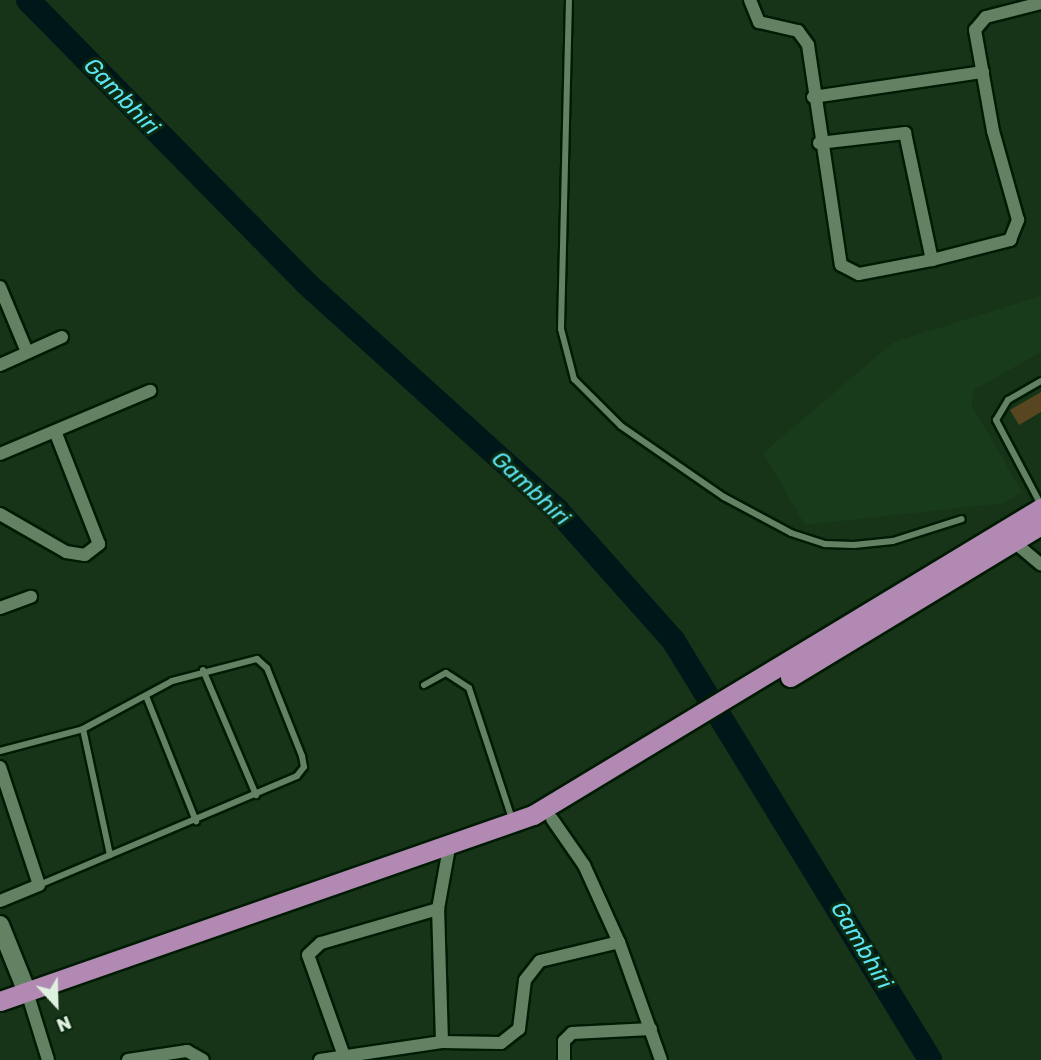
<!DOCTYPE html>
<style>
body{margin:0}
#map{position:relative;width:1041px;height:1060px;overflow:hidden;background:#173419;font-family:Rubik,sans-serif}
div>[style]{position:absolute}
.built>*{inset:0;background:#183c1b}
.river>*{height:24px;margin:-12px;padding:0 12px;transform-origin:12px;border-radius:12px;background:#00171a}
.building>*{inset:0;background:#574620}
.roads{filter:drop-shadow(2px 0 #001b03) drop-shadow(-2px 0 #001b03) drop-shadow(0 2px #001b03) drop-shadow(0 -2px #001b03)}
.service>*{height:6px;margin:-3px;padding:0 3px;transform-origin:3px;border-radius:3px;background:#628263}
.minor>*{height:12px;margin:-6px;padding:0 6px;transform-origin:6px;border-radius:6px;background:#628263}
.secondary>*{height:18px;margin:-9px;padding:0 9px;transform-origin:9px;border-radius:9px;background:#628263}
.primary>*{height:19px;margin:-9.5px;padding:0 9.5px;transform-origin:9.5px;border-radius:9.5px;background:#b189b3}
span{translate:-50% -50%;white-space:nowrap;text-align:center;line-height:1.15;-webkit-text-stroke:6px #0c2a0f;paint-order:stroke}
.water-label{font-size:23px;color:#5ce3f2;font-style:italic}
.north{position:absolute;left:21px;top:969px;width:70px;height:70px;-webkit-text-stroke:5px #0c2a0f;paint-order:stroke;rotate:158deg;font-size:19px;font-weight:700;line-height:28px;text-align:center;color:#dff1df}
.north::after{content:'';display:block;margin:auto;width:24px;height:32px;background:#dff1df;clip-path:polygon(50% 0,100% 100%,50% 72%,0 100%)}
</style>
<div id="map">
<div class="built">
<div style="clip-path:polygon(1041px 296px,1041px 352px,974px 390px,972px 406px,1022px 492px,1004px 503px,805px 525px,763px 453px,894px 342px)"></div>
</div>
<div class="river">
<div style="left:28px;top:0;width:397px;rotate:45.5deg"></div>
<div style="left:306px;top:283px;width:340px;rotate:42.1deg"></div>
<div style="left:558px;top:511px;width:173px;rotate:48.3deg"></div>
<div style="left:673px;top:640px;width:492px;rotate:58.5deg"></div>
</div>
<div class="building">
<div style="clip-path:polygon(1041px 392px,1041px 412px,1019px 425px,1010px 410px)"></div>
</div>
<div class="roads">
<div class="service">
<div style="left:569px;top:0;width:329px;rotate:91.4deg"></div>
<div style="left:561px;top:329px;width:52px;rotate:75.4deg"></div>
<div style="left:574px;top:379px;width:66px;rotate:45deg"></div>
<div style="left:621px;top:426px;width:125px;rotate:34.6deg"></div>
<div style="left:724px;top:497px;width:76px;rotate:28.2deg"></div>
<div style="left:791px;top:533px;width:36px;rotate:18deg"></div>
<div style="left:825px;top:544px;width:29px;rotate:2deg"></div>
<div style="left:854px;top:545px;width:39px;rotate:-6deg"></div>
<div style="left:893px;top:541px;width:72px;rotate:-17.7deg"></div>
<div style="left:1041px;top:381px;width:38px;rotate:150deg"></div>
<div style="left:1008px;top:400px;width:23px;rotate:121deg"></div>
<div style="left:996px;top:420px;width:96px;rotate:62.1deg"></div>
<div style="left:203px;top:670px;width:136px;rotate:67deg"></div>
<div style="left:424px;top:685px;width:25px;rotate:-29deg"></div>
<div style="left:446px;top:673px;width:27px;rotate:33deg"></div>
<div style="left:469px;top:688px;width:138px;rotate:71.8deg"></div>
<div style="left:146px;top:696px;width:135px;rotate:68.2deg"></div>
<div style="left:83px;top:729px;width:129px;rotate:77.9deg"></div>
<div style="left:0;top:751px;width:86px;rotate:-14.8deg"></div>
<div style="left:83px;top:729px;width:101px;rotate:-28.3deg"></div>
<div style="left:172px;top:681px;width:88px;rotate:-14.5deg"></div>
<div style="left:257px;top:659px;width:13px;rotate:42deg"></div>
<div style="left:267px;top:668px;width:95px;rotate:68.3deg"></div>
<div style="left:302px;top:756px;width:11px;rotate:80deg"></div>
<div style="left:304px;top:767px;width:11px;rotate:128deg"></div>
<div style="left:297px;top:776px;width:280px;rotate:157.1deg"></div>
</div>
<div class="minor">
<div style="left:750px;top:0;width:24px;rotate:68deg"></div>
<div style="left:759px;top:22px;width:40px;rotate:13deg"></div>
<div style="left:798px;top:31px;width:17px;rotate:54deg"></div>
<div style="left:808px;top:45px;width:222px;rotate:81.5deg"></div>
<div style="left:841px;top:265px;width:20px;rotate:27deg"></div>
<div style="left:859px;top:274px;width:74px;rotate:-10.9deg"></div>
<div style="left:813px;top:97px;width:172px;rotate:-8.4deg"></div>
<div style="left:819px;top:143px;width:87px;rotate:-6.6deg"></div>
<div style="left:905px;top:133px;width:130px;rotate:78deg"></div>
<div style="left:932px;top:260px;width:81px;rotate:-14.4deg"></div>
<div style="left:1010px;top:240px;width:22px;rotate:-68deg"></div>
<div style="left:1018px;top:220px;width:92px;rotate:-105.7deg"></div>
<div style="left:993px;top:131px;width:103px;rotate:-100.1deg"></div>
<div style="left:975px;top:30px;width:17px;rotate:-50deg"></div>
<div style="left:986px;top:17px;width:57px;rotate:-14.3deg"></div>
<div style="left:0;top:287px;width:70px;rotate:67.4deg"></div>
<div style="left:0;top:365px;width:68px;rotate:-24.3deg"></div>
<div style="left:0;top:454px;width:163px;rotate:-22.8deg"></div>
<div style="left:0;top:514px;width:76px;rotate:29.9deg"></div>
<div style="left:66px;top:552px;width:19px;rotate:9deg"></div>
<div style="left:85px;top:555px;width:18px;rotate:-38deg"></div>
<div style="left:99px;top:544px;width:121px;rotate:-111.3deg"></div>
<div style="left:1014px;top:542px;width:35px;rotate:40deg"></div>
<div style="left:0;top:608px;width:33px;rotate:-20deg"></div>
<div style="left:0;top:767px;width:124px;rotate:71.7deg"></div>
<div style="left:39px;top:885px;width:42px;rotate:157.7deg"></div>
<div style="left:552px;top:819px;width:56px;rotate:55.2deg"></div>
<div style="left:584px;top:865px;width:85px;rotate:65.6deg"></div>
<div style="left:27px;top:992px;width:71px;rotate:72.8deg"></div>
<div style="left:442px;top:1042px;width:133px;rotate:-91.7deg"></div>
<div style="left:438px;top:909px;width:62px;rotate:-79.8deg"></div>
<div style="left:344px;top:1056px;width:107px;rotate:-109.6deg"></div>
<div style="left:308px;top:955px;width:18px;rotate:-43deg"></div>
<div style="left:321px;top:943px;width:122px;rotate:-16.2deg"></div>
<div style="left:128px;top:1060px;width:60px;rotate:-8.7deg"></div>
<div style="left:187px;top:1051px;width:18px;rotate:29deg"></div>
<div style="left:320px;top:1060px;width:123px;rotate:-8.4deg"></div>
<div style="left:442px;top:1042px;width:59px;rotate:1deg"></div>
<div style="left:501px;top:1043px;width:23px;rotate:-38deg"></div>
<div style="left:519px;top:1029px;width:49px;rotate:-83deg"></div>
<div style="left:525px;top:980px;width:24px;rotate:-52deg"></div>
<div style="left:540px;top:961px;width:81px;rotate:-13.5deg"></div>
<div style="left:619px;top:942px;width:125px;rotate:70.4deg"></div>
<div style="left:564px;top:1060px;width:19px;rotate:-90deg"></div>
<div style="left:564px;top:1041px;width:11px;rotate:-45deg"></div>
<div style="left:572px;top:1033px;width:79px;rotate:-2.9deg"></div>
</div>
<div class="secondary">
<div style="left:0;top:925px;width:72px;rotate:68.1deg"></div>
</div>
<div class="primary">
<div style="left:790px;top:677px;width:293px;rotate:-31.2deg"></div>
<div style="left:0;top:1001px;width:565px;rotate:-19.24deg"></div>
<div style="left:533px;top:815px;width:594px;rotate:-31.15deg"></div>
</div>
</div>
<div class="water-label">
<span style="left:122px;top:96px;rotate:46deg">Gambhiri</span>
<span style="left:531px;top:488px;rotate:43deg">Gambhiri</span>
<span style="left:862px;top:945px;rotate:59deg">Gambhiri</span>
</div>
<div class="north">N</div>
</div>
